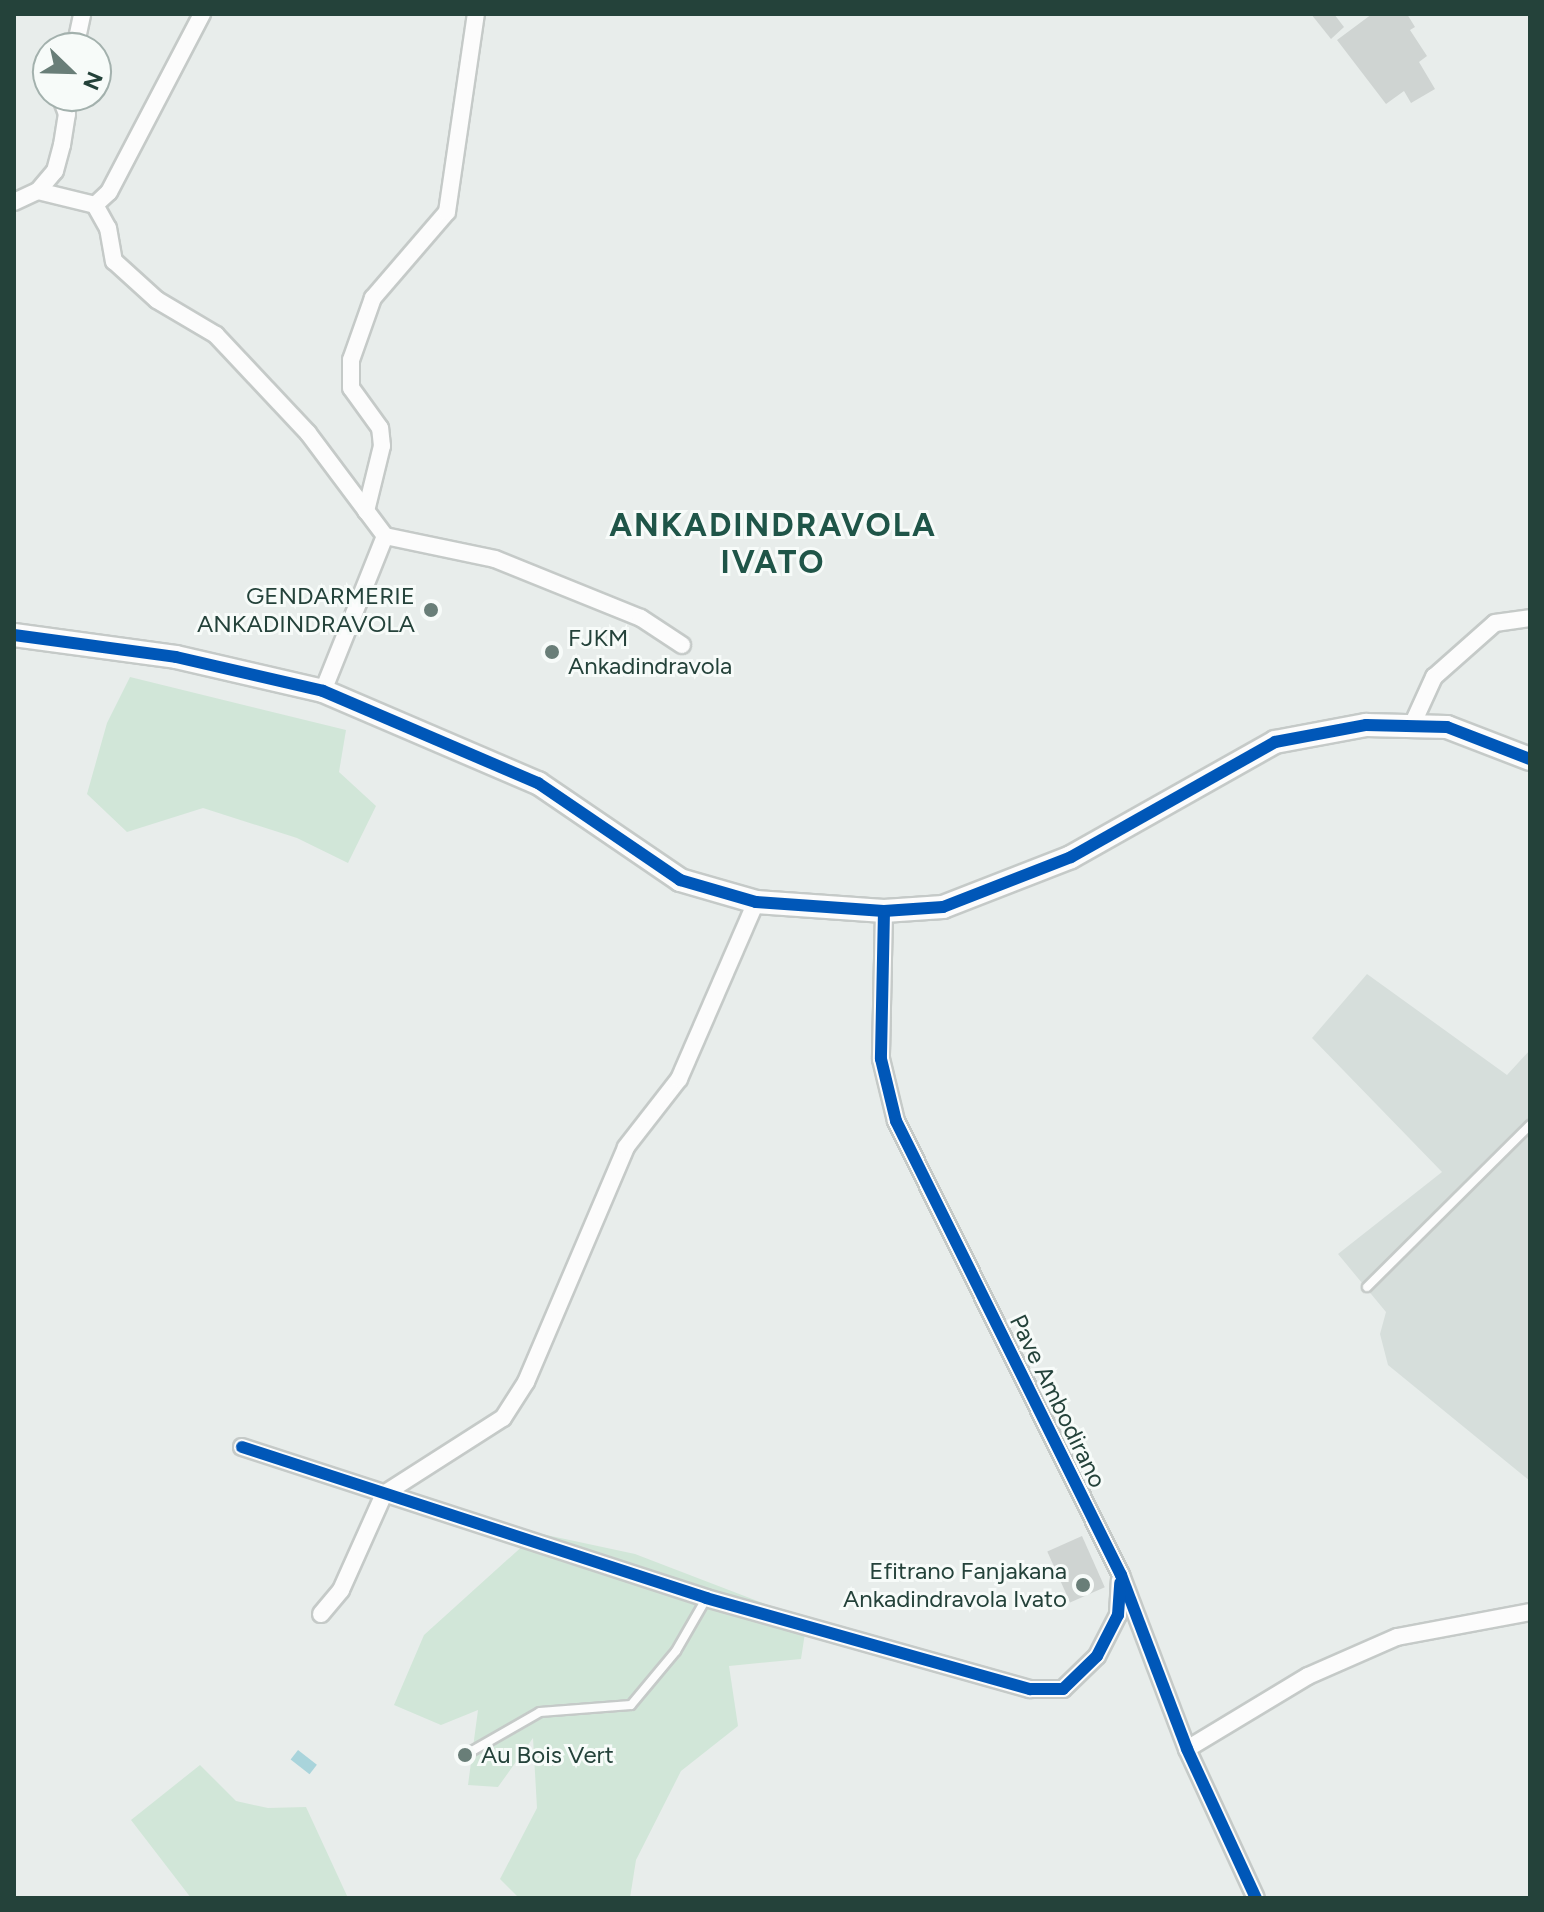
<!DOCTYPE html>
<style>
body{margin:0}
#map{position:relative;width:1544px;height:1912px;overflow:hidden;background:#e8edeb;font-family:Figtree,sans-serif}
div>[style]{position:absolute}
.built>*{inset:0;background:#d6dedb}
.green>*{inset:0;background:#d1e6d8}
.water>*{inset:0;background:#a9d4db;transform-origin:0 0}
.building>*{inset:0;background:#cfd4d2;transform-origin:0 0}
.roads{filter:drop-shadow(2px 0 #c5cac8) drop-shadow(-2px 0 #c5cac8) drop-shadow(0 2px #c5cac8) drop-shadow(0 -2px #c5cac8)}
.lane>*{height:8px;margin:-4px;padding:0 4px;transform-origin:4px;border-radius:4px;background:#fcfcfc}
.street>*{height:16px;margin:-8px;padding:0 8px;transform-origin:8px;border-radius:8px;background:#fcfcfc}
.secondary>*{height:22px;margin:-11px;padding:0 11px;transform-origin:11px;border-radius:11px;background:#fcfcfc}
.cycleway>*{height:12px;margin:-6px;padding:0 6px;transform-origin:6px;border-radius:6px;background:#0057b8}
.dots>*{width:22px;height:22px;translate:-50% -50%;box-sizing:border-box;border:4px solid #f7fbf9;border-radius:50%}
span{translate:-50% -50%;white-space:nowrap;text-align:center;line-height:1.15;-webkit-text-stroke:6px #f7fbf9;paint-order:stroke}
.poi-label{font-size:24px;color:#24423a}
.right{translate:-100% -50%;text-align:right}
.left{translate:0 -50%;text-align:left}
.street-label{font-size:24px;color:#24423a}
.district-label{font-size:32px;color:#1f5548;font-weight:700;letter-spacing:2px}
.frame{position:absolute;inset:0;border:16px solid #24423a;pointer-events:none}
.north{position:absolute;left:32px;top:32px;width:80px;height:80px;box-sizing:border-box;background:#f7fbf9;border:2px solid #a3b1ad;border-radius:50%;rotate:113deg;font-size:22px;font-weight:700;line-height:32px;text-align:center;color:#24423a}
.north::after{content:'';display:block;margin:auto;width:28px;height:36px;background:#697e78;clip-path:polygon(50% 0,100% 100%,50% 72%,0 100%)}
</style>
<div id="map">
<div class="built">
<div style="clip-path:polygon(1367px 974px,1507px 1075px,1530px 1050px,1530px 1481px,1388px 1365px,1380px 1334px,1386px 1312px,1338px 1254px,1442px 1172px,1312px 1038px)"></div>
</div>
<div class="green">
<div style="clip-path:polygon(130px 677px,346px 730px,339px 772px,376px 806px,348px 863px,297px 838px,203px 808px,127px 832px,87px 794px,107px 723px)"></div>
<div style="clip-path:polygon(537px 1533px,635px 1554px,807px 1620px,801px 1659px,729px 1666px,738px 1726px,681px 1771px,636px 1860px,630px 1898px,519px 1898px,500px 1879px,537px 1808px,533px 1738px,498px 1787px,468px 1785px,478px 1710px,441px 1725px,394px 1705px,424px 1635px)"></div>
<div style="clip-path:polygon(200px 1765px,236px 1801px,268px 1808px,306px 1807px,348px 1898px,191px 1898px,131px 1820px)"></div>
</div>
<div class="water">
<div style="left:298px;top:1750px;width:24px;height:12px;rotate:38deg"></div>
</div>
<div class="building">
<div style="clip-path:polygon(1311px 14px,1334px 14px,1344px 27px,1331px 39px)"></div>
<div style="clip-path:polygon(1372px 14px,1407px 14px,1415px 27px,1410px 30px,1427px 56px,1419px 62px,1435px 89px,1411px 103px,1404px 91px,1386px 104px,1337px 40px)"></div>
<div style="left:1082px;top:1536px;width:56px;height:38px;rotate:66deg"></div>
</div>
<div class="roads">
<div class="lane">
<div style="left:1367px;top:1287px;width:230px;rotate:-44.8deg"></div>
<div style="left:465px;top:1755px;width:86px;rotate:-29.8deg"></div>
<div style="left:540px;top:1712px;width:91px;rotate:-4.4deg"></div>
<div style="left:631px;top:1705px;width:70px;rotate:-50.2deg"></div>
<div style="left:676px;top:1651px;width:60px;rotate:-60deg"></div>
</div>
<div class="street">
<div style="left:75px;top:48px;width:35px;rotate:-78deg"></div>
<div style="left:38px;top:191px;width:26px;rotate:-50deg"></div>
<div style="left:55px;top:171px;width:27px;rotate:-75deg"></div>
<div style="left:62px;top:145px;width:31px;rotate:-81deg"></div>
<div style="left:67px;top:114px;width:19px;rotate:-111deg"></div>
<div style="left:14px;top:202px;width:26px;rotate:-25deg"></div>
<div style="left:38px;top:191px;width:59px;rotate:13.8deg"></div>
<div style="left:95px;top:205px;width:19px;rotate:-43deg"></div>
<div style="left:109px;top:192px;width:201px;rotate:-62.4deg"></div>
<div style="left:95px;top:205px;width:26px;rotate:61deg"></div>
<div style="left:108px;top:228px;width:34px;rotate:80deg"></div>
<div style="left:114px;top:261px;width:58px;rotate:42.2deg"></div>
<div style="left:157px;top:300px;width:69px;rotate:30.7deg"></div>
<div style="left:216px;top:335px;width:134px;rotate:46.8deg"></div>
<div style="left:308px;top:433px;width:129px;rotate:53.2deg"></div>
<div style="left:385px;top:536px;width:167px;rotate:111.8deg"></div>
<div style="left:366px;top:511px;width:67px;rotate:-76.2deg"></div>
<div style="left:382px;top:446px;width:18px;rotate:-96deg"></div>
<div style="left:380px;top:428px;width:49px;rotate:-125.9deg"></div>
<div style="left:351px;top:388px;width:28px;rotate:-90deg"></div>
<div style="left:351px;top:360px;width:66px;rotate:-70.5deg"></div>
<div style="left:373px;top:298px;width:113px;rotate:-49.3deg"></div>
<div style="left:447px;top:212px;width:200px;rotate:-81.7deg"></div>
<div style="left:385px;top:536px;width:112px;rotate:11.8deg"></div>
<div style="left:495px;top:559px;width:157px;rotate:22deg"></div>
<div style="left:641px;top:618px;width:49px;rotate:33.4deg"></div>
<div style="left:1413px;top:723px;width:51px;rotate:-65.5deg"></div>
<div style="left:1434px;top:677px;width:81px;rotate:-41.5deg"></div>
<div style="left:1495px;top:623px;width:35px;rotate:-8deg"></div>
<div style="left:884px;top:911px;width:148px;rotate:91.2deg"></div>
<div style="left:881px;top:1059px;width:64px;rotate:76.4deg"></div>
<div style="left:896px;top:1121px;width:507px;rotate:63.64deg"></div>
<div style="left:1121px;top:1575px;width:186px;rotate:69.2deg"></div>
<div style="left:1187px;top:1749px;width:164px;rotate:65.2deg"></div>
<div style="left:242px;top:1447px;width:488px;rotate:18deg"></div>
<div style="left:706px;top:1598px;width:337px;rotate:15.7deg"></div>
<div style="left:1030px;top:1689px;width:33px"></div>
<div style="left:1063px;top:1689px;width:47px;rotate:-44.1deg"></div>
<div style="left:1097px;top:1656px;width:46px;rotate:-62.9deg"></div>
<div style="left:1118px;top:1615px;width:35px;rotate:-87deg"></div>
<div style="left:321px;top:1614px;width:31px;rotate:-50deg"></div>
<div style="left:341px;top:1590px;width:105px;rotate:-65.9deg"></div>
<div style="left:384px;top:1494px;width:141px;rotate:-32.6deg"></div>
<div style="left:503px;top:1418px;width:43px;rotate:-57.4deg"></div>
<div style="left:526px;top:1382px;width:255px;rotate:-66.9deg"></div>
<div style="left:626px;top:1147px;width:86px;rotate:-52.1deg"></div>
<div style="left:679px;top:1079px;width:193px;rotate:-66.5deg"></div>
<div style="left:1187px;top:1749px;width:141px;rotate:-31.1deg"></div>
<div style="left:1308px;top:1676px;width:97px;rotate:-23.7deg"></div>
<div style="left:1397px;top:1637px;width:135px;rotate:-10.6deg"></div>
</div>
<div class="secondary">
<div style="left:14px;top:635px;width:163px;rotate:7.7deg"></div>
<div style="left:176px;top:657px;width:151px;rotate:13deg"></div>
<div style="left:323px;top:691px;width:234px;rotate:23.2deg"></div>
<div style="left:538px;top:783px;width:172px;rotate:34.3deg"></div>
<div style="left:680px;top:880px;width:79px;rotate:16.1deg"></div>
<div style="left:756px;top:902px;width:128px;rotate:4deg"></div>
<div style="left:884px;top:911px;width:59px;rotate:-3.9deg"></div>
<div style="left:943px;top:907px;width:137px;rotate:-21.3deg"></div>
<div style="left:1071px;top:857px;width:234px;rotate:-29.4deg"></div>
<div style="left:1275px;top:742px;width:93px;rotate:-10.6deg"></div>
<div style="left:1366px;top:725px;width:81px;rotate:1.4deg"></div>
<div style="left:1447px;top:727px;width:89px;rotate:21.1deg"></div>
</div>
</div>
<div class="cycleway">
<div style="left:14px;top:635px;width:163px;rotate:7.7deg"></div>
<div style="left:176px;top:657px;width:151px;rotate:13deg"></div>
<div style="left:323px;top:691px;width:234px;rotate:23.2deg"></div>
<div style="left:538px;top:783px;width:172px;rotate:34.3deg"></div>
<div style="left:680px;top:880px;width:79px;rotate:16.1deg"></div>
<div style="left:756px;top:902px;width:128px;rotate:4deg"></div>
<div style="left:884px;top:911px;width:59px;rotate:-3.9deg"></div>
<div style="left:943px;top:907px;width:137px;rotate:-21.3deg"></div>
<div style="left:1071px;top:857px;width:234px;rotate:-29.4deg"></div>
<div style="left:1275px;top:742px;width:93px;rotate:-10.6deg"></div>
<div style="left:1366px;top:725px;width:81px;rotate:1.4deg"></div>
<div style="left:1447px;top:727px;width:89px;rotate:21.1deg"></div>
<div style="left:884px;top:911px;width:148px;rotate:91.2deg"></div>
<div style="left:881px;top:1059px;width:64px;rotate:76.4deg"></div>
<div style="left:896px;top:1121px;width:507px;rotate:63.64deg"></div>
<div style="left:1121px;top:1575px;width:186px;rotate:69.2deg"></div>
<div style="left:1187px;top:1749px;width:164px;rotate:65.2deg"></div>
<div style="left:242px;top:1447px;width:488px;rotate:18deg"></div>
<div style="left:706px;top:1598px;width:337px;rotate:15.7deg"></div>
<div style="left:1030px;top:1689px;width:33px"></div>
<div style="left:1063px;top:1689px;width:47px;rotate:-44.1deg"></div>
<div style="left:1097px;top:1656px;width:46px;rotate:-62.9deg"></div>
<div style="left:1118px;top:1615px;width:32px;rotate:-86deg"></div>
</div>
<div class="dots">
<div style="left:431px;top:610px;background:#697e78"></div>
<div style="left:552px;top:652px;background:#697e78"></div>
<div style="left:1083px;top:1585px;background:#697e78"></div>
<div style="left:465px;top:1755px;background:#697e78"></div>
</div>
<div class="poi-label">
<span class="right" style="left:415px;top:610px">GENDARMERIE<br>ANKADINDRAVOLA</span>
<span class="left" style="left:568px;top:652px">FJKM<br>Ankadindravola</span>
<span class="right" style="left:1067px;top:1585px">Efitrano Fanjakana<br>Ankadindravola Ivato</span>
<span class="left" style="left:481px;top:1755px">Au Bois Vert</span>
</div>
<div class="street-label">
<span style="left:1058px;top:1401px;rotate:64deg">Pave Ambodirano</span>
</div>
<div class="district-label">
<span style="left:773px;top:544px">ANKADINDRAVOLA<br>IVATO</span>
</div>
<div class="frame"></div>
<div class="north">N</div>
</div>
